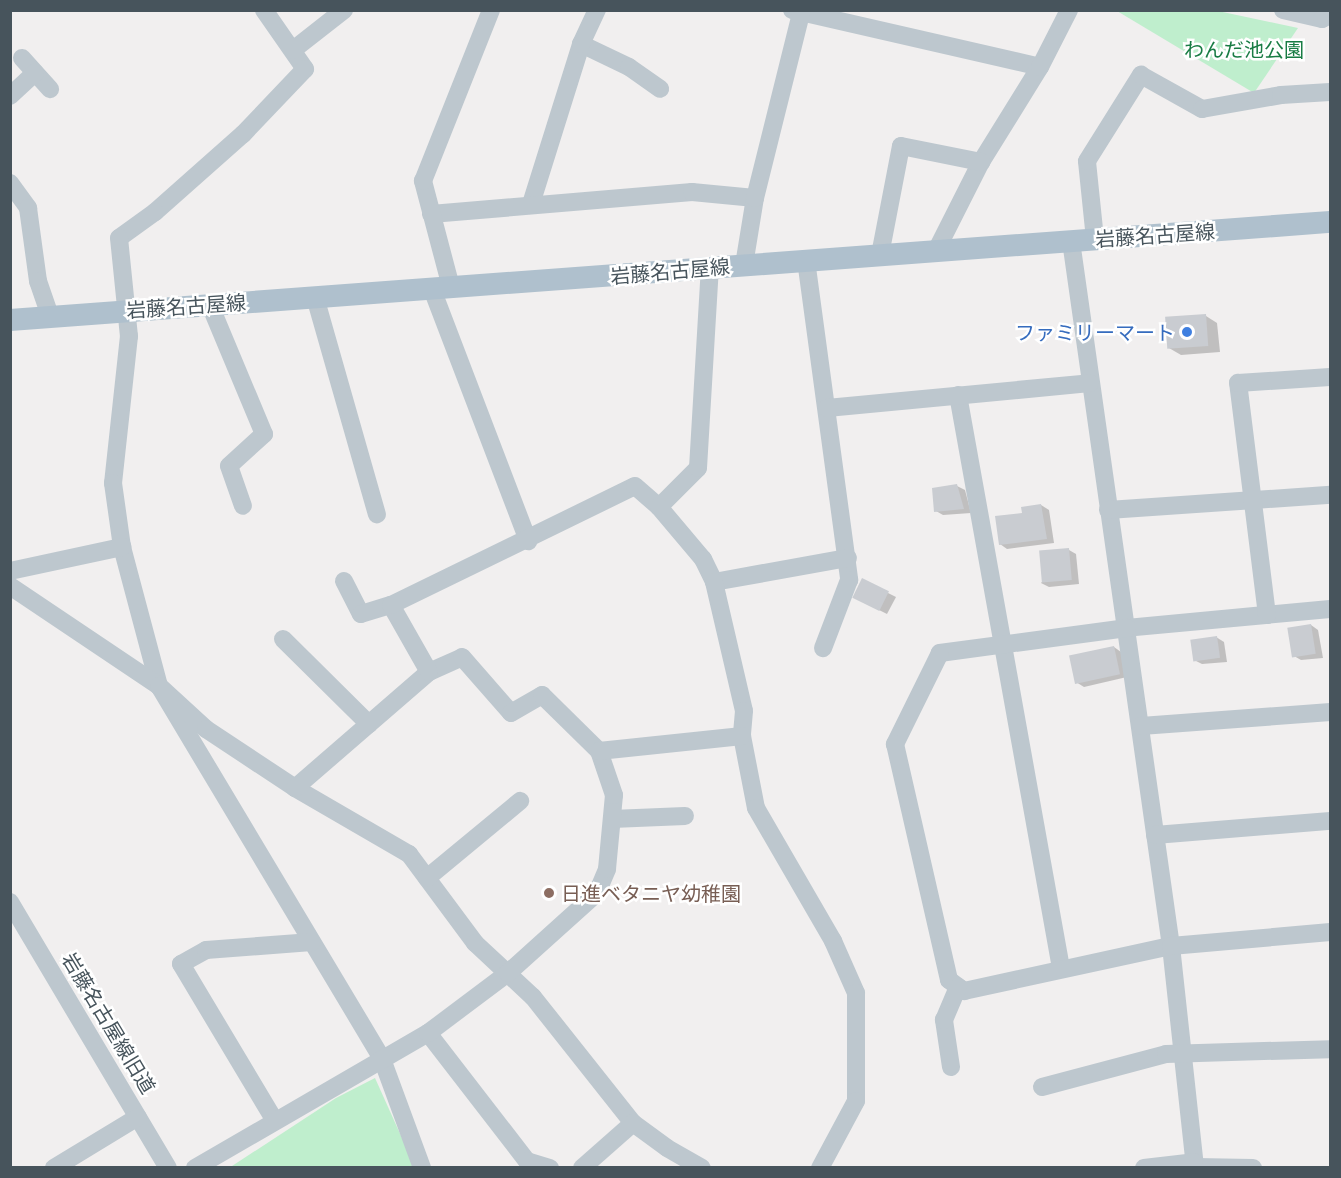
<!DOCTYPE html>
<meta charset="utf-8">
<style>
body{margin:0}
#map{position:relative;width:1341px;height:1178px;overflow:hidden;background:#f1efef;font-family:Quicksand,"Noto Sans JP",sans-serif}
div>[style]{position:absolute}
.green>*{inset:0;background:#bfeecd}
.shadow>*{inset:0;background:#0003}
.building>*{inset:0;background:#c9ccd1;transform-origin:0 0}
.minor>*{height:18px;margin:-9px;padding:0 9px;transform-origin:9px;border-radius:9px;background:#bdc7ce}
.major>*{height:22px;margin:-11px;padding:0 11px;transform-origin:11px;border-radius:11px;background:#afc0cd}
.dots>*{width:16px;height:16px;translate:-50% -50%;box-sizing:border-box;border:3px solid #fff;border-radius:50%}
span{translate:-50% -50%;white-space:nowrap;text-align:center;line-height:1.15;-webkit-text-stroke:5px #fff;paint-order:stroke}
.park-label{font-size:20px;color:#197c44}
.street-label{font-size:20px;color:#47545c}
.shop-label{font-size:20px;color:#366cbe}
.right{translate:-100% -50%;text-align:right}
.education-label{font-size:20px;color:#785e54}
.left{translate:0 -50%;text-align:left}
.frame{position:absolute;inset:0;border:12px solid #47545c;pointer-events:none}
</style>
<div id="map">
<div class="green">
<div style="clip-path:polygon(1117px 11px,1218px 11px,1298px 28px,1254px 93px)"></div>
<div style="clip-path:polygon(375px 1078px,415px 1167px,229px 1168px,336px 1098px)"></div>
</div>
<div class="shadow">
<div style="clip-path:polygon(1206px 316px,1217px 323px,1220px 352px,1181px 355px,1169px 348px)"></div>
<div style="clip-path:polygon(957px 486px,965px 490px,971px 513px,943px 515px,936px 511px)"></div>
<div style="clip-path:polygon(1041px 505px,1049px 510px,1054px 543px,1007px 549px,1000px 544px)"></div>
<div style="clip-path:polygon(1069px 550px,1076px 554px,1079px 584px,1049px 587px,1041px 583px)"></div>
<div style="clip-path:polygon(862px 580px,896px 597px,887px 614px,863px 602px)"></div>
<div style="clip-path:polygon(1311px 625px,1318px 630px,1323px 658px,1301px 660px,1294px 656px)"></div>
<div style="clip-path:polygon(1216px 637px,1224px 642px,1227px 662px,1202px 664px,1194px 660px)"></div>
<div style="clip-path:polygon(1114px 647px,1121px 652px,1127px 677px,1084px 687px,1076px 682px)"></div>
</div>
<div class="building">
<div style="left:1206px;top:314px;width:32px;height:41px;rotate:86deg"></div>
<div style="clip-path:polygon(957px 484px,964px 509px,934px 512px,932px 488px)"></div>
<div style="clip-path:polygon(1041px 504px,1047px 539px,999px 545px,995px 516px,1022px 513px,1021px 507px)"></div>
<div style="left:1069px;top:548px;width:32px;height:30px;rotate:85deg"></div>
<div style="left:862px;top:578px;width:30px;height:22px;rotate:26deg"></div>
<div style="left:1311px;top:624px;width:30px;height:24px;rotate:81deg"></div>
<div style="left:1217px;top:636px;width:22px;height:27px;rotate:82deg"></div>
<div style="left:1114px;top:646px;width:29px;height:46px;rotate:78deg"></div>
</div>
<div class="minor">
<div style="left:264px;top:10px;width:72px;rotate:55.2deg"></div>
<div style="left:305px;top:69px;width:90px;rotate:133.6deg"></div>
<div style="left:243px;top:134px;width:118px;rotate:138.4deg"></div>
<div style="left:155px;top:212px;width:44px;rotate:144.2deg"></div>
<div style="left:119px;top:238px;width:99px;rotate:84.2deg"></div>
<div style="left:129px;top:336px;width:148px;rotate:96.2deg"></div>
<div style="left:113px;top:483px;width:65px;rotate:82deg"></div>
<div style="left:122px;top:547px;width:144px;rotate:75.1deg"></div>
<div style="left:159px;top:686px;width:435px;rotate:59.1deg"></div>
<div style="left:382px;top:1059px;width:116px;rotate:69.8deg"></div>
<div style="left:792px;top:10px;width:254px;rotate:12.9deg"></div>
<div style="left:1283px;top:10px;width:40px;rotate:13deg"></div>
<div style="left:1322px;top:19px;width:9px;rotate:-27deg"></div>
<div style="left:581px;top:44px;width:53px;rotate:25.6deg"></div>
<div style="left:629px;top:67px;width:38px;rotate:35deg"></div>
<div style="left:293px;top:50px;width:65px;rotate:-38.1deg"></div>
<div style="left:22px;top:58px;width:42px;rotate:47.9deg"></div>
<div style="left:10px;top:96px;width:34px;rotate:-43deg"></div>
<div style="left:10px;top:183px;width:31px;rotate:54deg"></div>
<div style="left:28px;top:208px;width:74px;rotate:82.2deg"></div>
<div style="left:38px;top:281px;width:37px;rotate:71deg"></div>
<div style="left:531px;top:204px;width:168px;rotate:-72.6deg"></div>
<div style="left:581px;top:44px;width:38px;rotate:-65deg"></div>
<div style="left:431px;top:214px;width:262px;rotate:-4.8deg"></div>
<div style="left:692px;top:192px;width:63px;rotate:5.4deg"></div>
<div style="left:1095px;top:239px;width:78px;rotate:-95.9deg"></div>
<div style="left:1087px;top:161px;width:102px;rotate:-57.9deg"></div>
<div style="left:1141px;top:75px;width:70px;rotate:29.1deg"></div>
<div style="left:1202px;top:109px;width:80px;rotate:-10deg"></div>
<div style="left:1281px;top:95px;width:49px;rotate:-3.5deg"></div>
<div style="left:1071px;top:241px;width:712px;rotate:81.93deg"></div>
<div style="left:1171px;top:946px;width:223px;rotate:83.8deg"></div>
<div style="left:936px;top:251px;width:100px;rotate:-63.2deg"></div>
<div style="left:981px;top:162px;width:112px;rotate:-58.2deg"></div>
<div style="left:1040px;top:67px;width:64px;rotate:-63deg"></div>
<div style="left:880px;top:255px;width:111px;rotate:-79.1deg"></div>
<div style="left:901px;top:146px;width:82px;rotate:11.3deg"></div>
<div style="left:806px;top:260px;width:323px;rotate:82.3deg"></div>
<div style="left:849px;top:580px;width:73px;rotate:110.9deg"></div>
<div style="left:744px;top:265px;width:68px;rotate:-80.7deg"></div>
<div style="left:755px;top:198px;width:194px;rotate:-76deg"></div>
<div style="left:451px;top:287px;width:110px;rotate:-104.8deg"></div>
<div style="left:423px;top:181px;width:184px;rotate:-68.3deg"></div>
<div style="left:432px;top:289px;width:270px;rotate:69.1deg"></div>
<div style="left:315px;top:297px;width:226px;rotate:74.1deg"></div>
<div style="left:210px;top:305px;width:140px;rotate:67.3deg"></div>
<div style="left:264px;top:434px;width:47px;rotate:137.6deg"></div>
<div style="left:229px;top:466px;width:42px;rotate:70.7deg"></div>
<div style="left:958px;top:395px;width:582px;rotate:79.81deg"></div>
<div style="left:827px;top:408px;width:264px;rotate:-5.4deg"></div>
<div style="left:659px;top:507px;width:55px;rotate:-45deg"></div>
<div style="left:698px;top:468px;width:200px;rotate:-86.6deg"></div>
<div style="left:1108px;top:510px;width:223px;rotate:-3.9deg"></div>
<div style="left:10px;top:571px;width:115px;rotate:-12.1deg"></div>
<div style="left:344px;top:581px;width:37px;rotate:63deg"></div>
<div style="left:361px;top:614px;width:31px;rotate:-17deg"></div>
<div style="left:714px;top:582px;width:136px;rotate:-10.2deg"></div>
<div style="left:10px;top:586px;width:179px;rotate:33.9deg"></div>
<div style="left:159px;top:686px;width:64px;rotate:42.5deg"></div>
<div style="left:206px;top:729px;width:107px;rotate:33.5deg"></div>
<div style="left:295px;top:788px;width:132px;rotate:30.1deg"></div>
<div style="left:409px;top:854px;width:111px;rotate:53.4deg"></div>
<div style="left:475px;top:943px;width:79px;rotate:43deg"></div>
<div style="left:533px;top:997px;width:161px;rotate:51.6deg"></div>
<div style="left:633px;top:1123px;width:42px;rotate:36.3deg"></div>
<div style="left:667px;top:1148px;width:40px;rotate:29.7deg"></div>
<div style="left:1330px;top:609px;width:204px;rotate:174.7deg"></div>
<div style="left:1127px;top:628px;width:189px;rotate:172.4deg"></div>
<div style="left:940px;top:653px;width:102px;rotate:116.3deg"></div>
<div style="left:895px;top:744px;width:242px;rotate:77.1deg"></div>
<div style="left:949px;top:980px;width:19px;rotate:36deg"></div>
<div style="left:964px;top:991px;width:212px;rotate:-12.3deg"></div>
<div style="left:1171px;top:946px;width:160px;rotate:-5deg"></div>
<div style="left:1267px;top:615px;width:234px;rotate:-97.1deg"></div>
<div style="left:1238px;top:383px;width:92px;rotate:-3.7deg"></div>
<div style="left:283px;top:639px;width:121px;rotate:44.7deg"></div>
<div style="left:429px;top:672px;width:36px;rotate:-24deg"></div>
<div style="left:462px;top:657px;width:74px;rotate:48.8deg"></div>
<div style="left:511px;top:713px;width:36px;rotate:-30deg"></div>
<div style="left:542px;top:695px;width:80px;rotate:44.5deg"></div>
<div style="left:1141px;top:726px;width:190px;rotate:-4.2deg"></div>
<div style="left:295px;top:788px;width:177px;rotate:-40.9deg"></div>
<div style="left:429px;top:672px;width:77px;rotate:-119.6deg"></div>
<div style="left:391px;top:605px;width:271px;rotate:-26deg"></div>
<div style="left:635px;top:486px;width:32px;rotate:41deg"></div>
<div style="left:659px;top:507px;width:68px;rotate:49.8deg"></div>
<div style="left:703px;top:559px;width:25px;rotate:64deg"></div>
<div style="left:714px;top:582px;width:132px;rotate:76.9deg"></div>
<div style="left:744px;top:711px;width:25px;rotate:95deg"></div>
<div style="left:742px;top:736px;width:73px;rotate:79deg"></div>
<div style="left:756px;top:808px;width:154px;rotate:59.9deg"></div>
<div style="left:833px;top:941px;width:57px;rotate:66.1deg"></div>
<div style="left:856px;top:993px;width:108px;rotate:90deg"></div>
<div style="left:856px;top:1101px;width:76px;rotate:118.2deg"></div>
<div style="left:612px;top:819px;width:73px;rotate:-2.4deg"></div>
<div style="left:1155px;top:835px;width:176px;rotate:-4.6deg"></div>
<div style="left:427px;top:878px;width:121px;rotate:-39.6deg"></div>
<div style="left:10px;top:902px;width:309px;rotate:59.3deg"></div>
<div style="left:428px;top:1033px;width:162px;rotate:52.3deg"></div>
<div style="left:527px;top:1161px;width:24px;rotate:17deg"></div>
<div style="left:951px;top:1067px;width:48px;rotate:-98.5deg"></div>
<div style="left:944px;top:1020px;width:36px;rotate:-67deg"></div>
<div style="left:1042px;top:1087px;width:128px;rotate:-14.9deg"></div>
<div style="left:1166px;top:1054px;width:164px;rotate:-1.7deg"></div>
<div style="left:275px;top:1121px;width:183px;rotate:-120.9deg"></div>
<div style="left:181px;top:964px;width:29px;rotate:-29deg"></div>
<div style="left:206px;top:950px;width:106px;rotate:-4.3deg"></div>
<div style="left:1195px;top:1167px;width:58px;rotate:1deg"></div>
<div style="left:54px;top:1168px;width:98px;rotate:-31.3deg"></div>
<div style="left:195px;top:1168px;width:269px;rotate:-30.1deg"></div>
<div style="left:428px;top:1033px;width:100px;rotate:-36.9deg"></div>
<div style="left:508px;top:973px;width:120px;rotate:-42deg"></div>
<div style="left:597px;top:893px;width:26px;rotate:-67deg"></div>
<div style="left:607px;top:869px;width:74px;rotate:-84.6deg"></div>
<div style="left:614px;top:795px;width:46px;rotate:-108.8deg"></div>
<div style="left:599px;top:751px;width:144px;rotate:-6deg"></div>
<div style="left:582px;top:1168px;width:68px;rotate:-41.4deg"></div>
<div style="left:1144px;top:1168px;width:50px;rotate:-6.8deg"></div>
</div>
<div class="major">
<div style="left:10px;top:320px;width:1324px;rotate:-4.25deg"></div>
</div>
<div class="dots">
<div style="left:1187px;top:332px;background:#3f7fe0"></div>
<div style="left:549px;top:893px;background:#8d6e63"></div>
</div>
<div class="park-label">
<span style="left:1244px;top:49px">わんだ池公園</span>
</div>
<div class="street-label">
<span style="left:1155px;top:235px;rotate:-4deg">岩藤名古屋線</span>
<span style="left:670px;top:271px;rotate:-5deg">岩藤名古屋線</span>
<span style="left:186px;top:306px;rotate:-4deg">岩藤名古屋線</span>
<span style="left:109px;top:1023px;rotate:59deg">岩藤名古屋線旧道</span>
</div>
<div class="shop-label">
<span class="right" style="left:1175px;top:332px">ファミリーマート</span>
</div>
<div class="education-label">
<span class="left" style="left:561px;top:893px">日進ベタニヤ幼稚園</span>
</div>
<div class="frame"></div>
</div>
